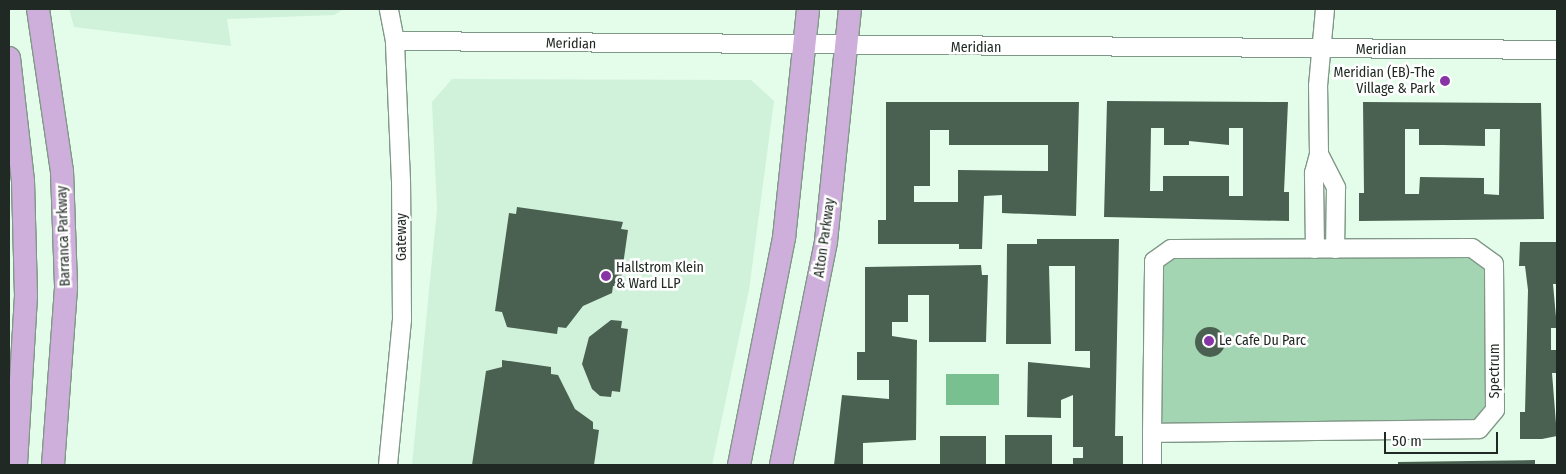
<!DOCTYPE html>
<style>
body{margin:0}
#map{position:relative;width:1566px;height:474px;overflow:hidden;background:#e3fdea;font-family:"Fira Sans Condensed",sans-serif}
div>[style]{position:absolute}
.built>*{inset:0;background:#d0f1da}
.green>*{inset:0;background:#a3d5b2}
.water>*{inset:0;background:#79c091;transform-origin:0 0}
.building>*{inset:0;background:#4a6050;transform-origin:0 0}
.round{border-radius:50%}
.roads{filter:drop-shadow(1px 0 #809887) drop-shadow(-1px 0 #809887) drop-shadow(0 1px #809887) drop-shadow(0 -1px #809887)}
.minor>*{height:18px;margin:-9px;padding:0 9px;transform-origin:9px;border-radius:9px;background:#fff}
.major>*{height:22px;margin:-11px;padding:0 11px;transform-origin:11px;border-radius:11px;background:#ceaedb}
.dots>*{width:14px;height:14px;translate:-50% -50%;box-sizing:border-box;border:2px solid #fff;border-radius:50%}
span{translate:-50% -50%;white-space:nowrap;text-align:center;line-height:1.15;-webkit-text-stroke:5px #fff;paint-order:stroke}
.street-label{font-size:14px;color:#202923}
.poi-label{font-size:14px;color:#202923}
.right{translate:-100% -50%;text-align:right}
.left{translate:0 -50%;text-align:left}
.frame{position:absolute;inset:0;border:10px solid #202923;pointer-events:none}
.scale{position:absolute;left:1384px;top:432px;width:114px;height:22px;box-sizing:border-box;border:2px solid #202923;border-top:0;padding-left:6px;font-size:15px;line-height:18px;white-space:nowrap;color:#202923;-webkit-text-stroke:4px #fff;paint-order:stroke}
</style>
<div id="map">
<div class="built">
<div style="clip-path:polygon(69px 9px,344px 9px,334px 15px,227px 19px,231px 46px,74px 27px)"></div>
<div style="clip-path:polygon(452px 79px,751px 80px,774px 101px,749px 290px,712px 465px,412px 465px,437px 209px,432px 102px)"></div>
</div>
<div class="green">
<div style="clip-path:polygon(1472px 248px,1494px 264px,1495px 410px,1479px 429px,1152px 433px,1154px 261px,1171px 249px)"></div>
</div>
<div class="water">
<div style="left:946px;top:374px;width:53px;height:31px"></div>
</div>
<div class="building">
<div style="clip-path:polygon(evenodd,1107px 101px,1288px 102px,1284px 192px,1289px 192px,1289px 221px,1104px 217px,1107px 101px,1151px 128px,1164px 128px,1164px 145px,1189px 145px,1189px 141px,1229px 145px,1229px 128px,1243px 128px,1243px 196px,1229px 196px,1229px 176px,1163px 176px,1163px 191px,1150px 191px,1151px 128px)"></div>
<div style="clip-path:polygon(evenodd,886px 102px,1079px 102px,1076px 216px,1002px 213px,1002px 195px,984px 196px,982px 249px,959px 249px,959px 244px,878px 244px,878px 220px,886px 220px,886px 102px,930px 130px,949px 130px,949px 145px,1048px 145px,1048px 171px,958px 170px,958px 202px,914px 202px,914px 186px,930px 186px,930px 130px)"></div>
<div style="clip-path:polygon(evenodd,1363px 102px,1541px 103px,1544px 219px,1359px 221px,1359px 193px,1364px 193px,1363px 102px,1405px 129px,1419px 129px,1419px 145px,1443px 145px,1485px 146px,1485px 129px,1500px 129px,1499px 195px,1484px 194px,1484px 178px,1420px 177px,1419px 194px,1405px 194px,1405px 129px)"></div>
<div style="clip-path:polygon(517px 207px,623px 222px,621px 229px,628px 230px,620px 286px,613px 286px,612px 293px,583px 306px,566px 328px,558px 327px,557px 334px,507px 327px,502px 312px,495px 311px,509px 213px,516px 214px)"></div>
<div style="clip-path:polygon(1037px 239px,1119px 239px,1115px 436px,1123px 436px,1123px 465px,1073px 465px,1073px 458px,1083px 458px,1083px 447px,1073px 447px,1073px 395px,1061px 400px,1061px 418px,1027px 417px,1028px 362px,1090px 368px,1090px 351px,1075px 351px,1075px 266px,1049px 266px,1051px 344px,1006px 344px,1007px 244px,1037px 244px)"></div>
<div style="clip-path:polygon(1520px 242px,1557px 242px,1557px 284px,1553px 284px,1557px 328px,1551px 328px,1551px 350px,1557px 350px,1557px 373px,1552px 373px,1557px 436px,1542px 439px,1520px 439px,1520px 412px,1525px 412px,1528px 290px,1525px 266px,1519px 266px)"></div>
<div style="clip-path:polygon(981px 265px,982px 275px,988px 275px,986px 342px,929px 342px,929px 295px,908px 295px,908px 322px,892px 322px,892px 336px,917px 340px,916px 440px,863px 443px,863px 465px,834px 465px,842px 395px,889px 399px,889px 380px,857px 380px,857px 352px,865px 352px,865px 267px)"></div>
<div style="clip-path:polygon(611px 320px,622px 321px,621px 328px,628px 329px,620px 392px,612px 391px,611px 397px,600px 396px,592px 389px,582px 364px,589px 337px)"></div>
<div class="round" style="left:1195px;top:327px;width:30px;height:30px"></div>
<div style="clip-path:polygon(502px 360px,551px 367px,551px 374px,558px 375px,575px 409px,593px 422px,593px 429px,599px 430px,594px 465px,472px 465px,486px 371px,502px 367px)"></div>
<div style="left:1005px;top:435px;width:47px;height:30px"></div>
<div style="left:940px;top:436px;width:46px;height:29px"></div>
<div style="clip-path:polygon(1535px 460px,1535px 465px,1398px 465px,1398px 462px)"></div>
</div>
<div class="roads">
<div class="minor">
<div style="left:395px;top:41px;width:1162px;rotate:0.44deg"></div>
<div style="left:1319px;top:154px;width:38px;rotate:63deg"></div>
<div style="left:1336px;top:188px;width:61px;rotate:90.9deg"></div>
<div style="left:1315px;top:249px;width:76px;rotate:-90.8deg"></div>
<div style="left:1314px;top:173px;width:20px;rotate:-75deg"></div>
<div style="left:1319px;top:154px;width:68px;rotate:-90.8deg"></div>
<div style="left:1318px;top:86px;width:77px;rotate:-84.8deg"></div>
<div style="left:388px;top:465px;width:146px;rotate:-84.5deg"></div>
<div style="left:402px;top:320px;width:139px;rotate:-90.4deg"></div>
<div style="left:401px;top:181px;width:140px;rotate:-92.5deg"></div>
<div style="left:395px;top:41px;width:33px;rotate:-101deg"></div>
<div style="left:1152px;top:465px;width:32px;rotate:-90deg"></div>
<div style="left:1152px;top:433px;width:172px;rotate:-89.3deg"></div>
<div style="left:1154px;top:261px;width:21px;rotate:-35deg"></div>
<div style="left:1171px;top:249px;width:301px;rotate:-0.2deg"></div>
<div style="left:1472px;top:248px;width:27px;rotate:36deg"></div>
<div style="left:1494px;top:264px;width:146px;rotate:89.6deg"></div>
<div style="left:1495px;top:410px;width:25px;rotate:130deg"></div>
<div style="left:1479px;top:429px;width:327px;rotate:179.3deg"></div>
</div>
<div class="major">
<div style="left:38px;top:9px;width:164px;rotate:81.6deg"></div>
<div style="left:62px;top:171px;width:117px;rotate:88deg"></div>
<div style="left:66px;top:288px;width:177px;rotate:94.2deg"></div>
<div style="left:9px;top:58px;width:124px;rotate:83.5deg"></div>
<div style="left:23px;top:181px;width:115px;rotate:88.5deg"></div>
<div style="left:26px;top:296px;width:169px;rotate:93.4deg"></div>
<div style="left:739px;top:465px;width:231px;rotate:-78.8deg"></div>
<div style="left:784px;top:238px;width:230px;rotate:-84deg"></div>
<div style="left:781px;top:465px;width:228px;rotate:-78.6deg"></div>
<div style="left:826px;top:241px;width:233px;rotate:-84.1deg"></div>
</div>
</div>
<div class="dots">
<div style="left:1445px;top:81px;background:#8735a4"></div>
<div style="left:606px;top:276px;background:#8735a4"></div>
<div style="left:1209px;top:341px;background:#8735a4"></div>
</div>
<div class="street-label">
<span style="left:571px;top:44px;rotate:1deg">Meridian</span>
<span style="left:976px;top:48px">Meridian</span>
<span style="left:1381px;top:50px">Meridian</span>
<span style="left:64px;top:236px;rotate:-92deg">Barranca Parkway</span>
<span style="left:402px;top:237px;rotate:-90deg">Gateway</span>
<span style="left:825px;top:238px;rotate:-82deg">Alton Parkway</span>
<span style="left:1495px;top:371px;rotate:-90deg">Spectrum</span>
</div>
<div class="poi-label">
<span class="right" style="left:1435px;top:81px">Meridian (EB)-The<br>Village &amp; Park</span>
<span class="left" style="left:616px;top:276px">Hallstrom Klein<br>&amp; Ward LLP</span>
<span class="left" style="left:1219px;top:341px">Le Cafe Du Parc</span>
</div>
<div class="frame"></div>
<div class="scale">50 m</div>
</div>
